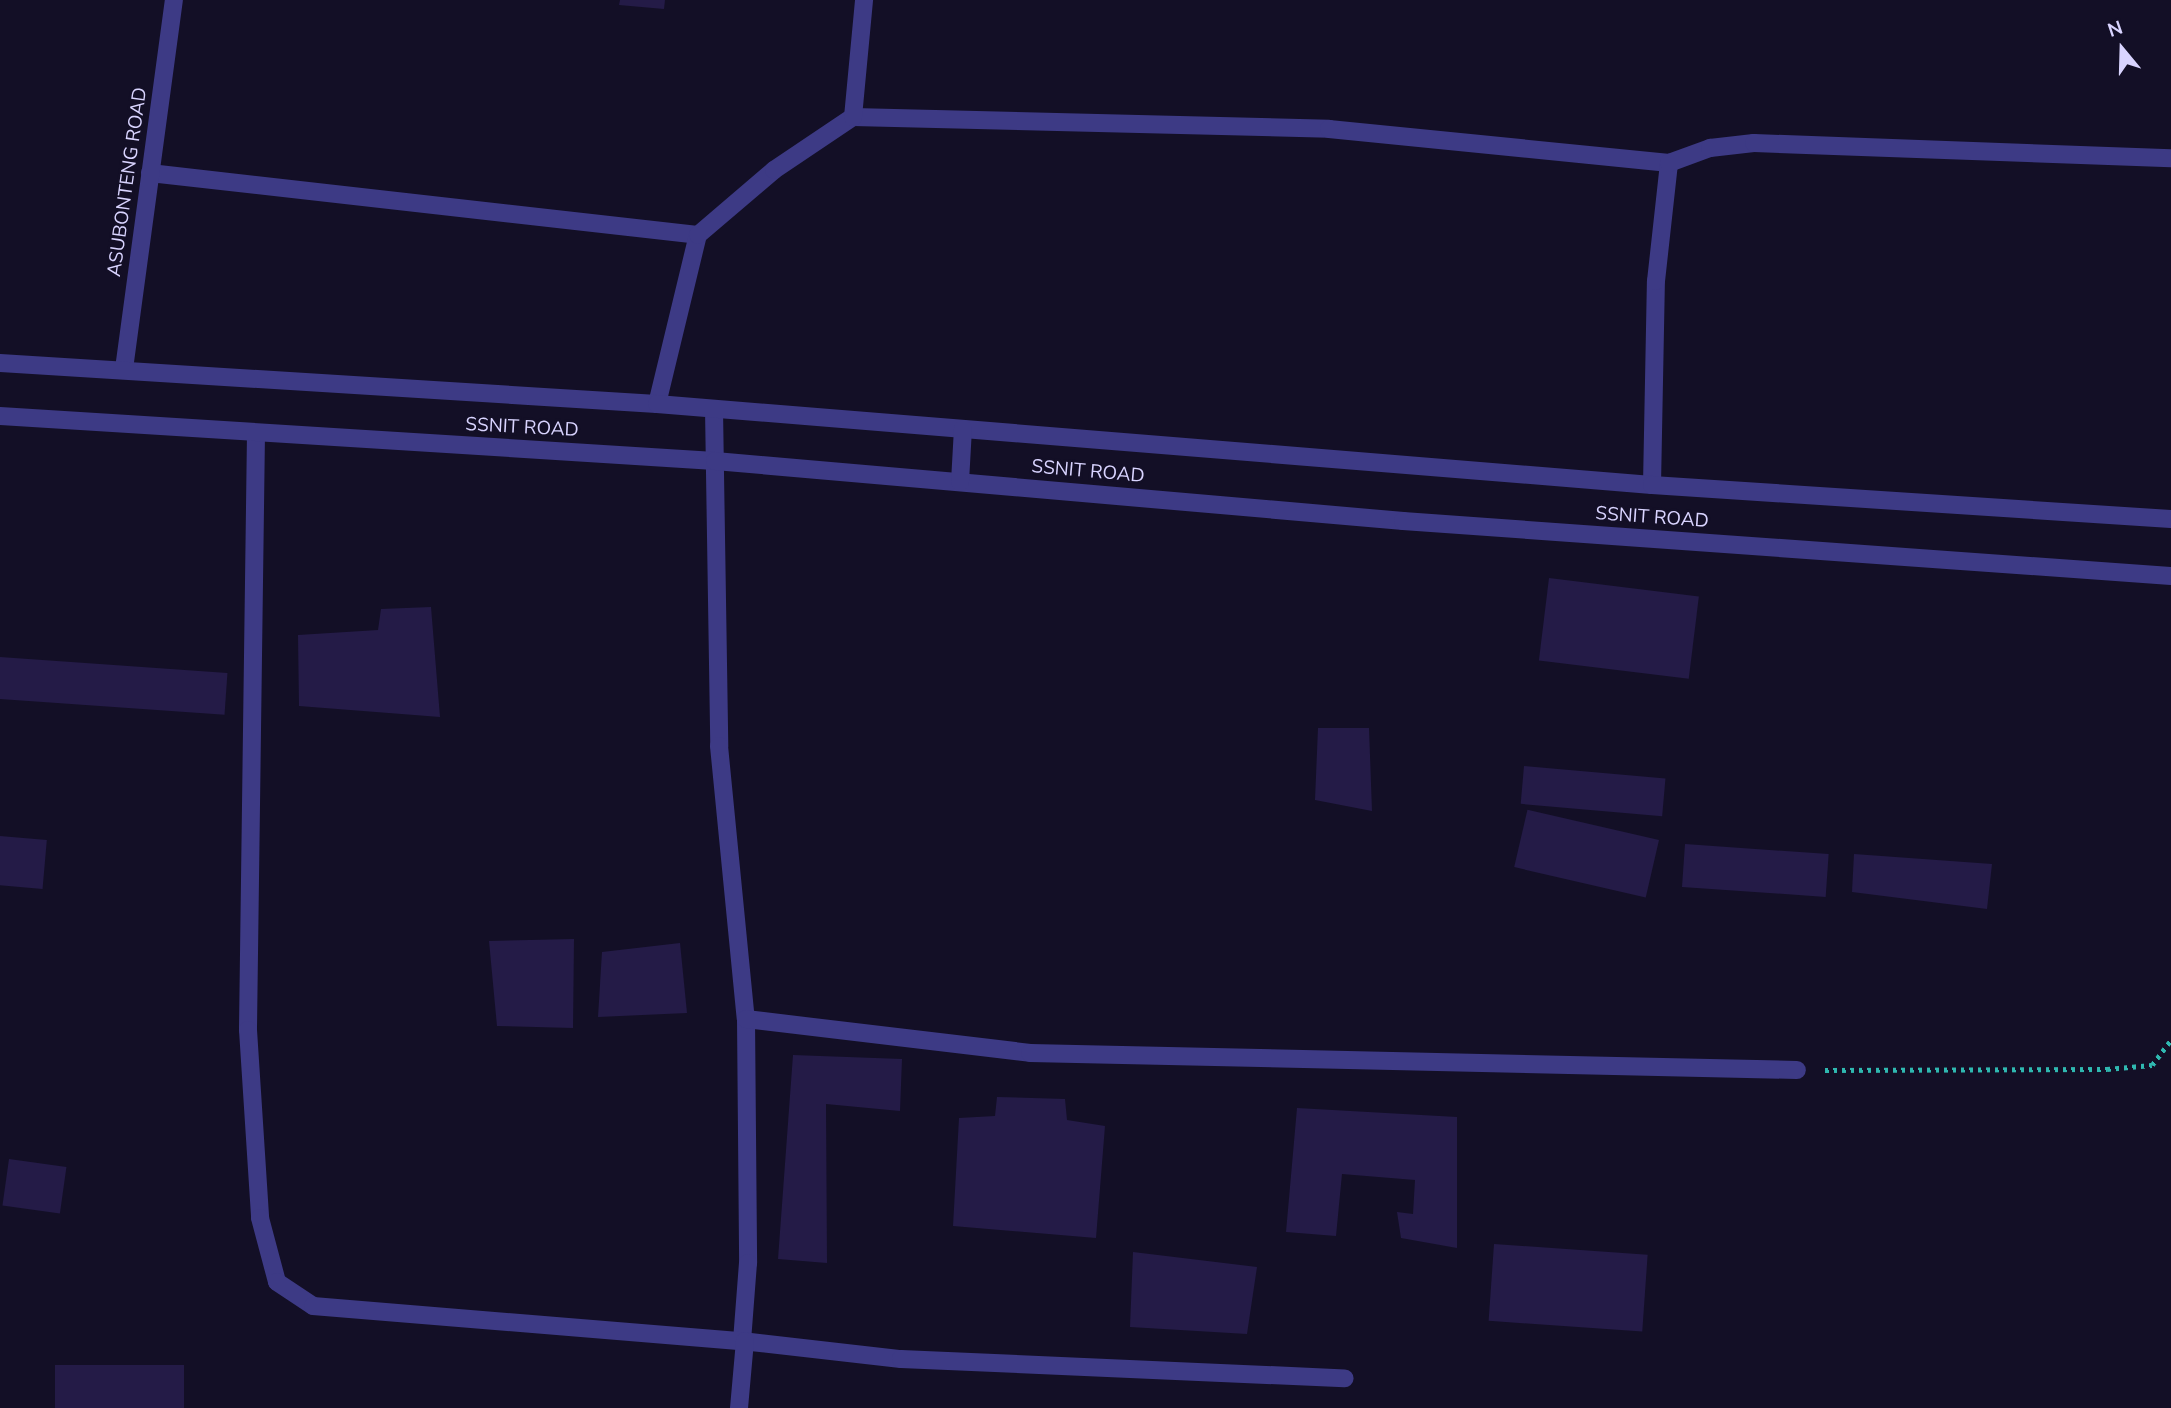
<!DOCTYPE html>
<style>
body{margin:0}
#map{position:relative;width:2171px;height:1408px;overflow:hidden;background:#130f26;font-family:"Nunito Sans",sans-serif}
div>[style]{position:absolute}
.building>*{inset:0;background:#241b47;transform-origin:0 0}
.path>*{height:4.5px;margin-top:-2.25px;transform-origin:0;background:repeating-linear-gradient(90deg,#2fb8b0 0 3.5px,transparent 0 8.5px)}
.minor>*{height:18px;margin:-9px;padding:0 9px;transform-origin:9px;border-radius:9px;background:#3d3a85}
.tertiary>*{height:18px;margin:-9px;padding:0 9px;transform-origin:9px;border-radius:9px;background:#3d3a85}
span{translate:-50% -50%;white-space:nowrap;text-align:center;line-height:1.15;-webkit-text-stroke:5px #130f26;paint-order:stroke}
.street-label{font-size:19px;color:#d9d4ff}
.north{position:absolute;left:2087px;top:14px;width:70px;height:70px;-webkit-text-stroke:5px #130f26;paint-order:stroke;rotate:341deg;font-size:19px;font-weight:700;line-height:28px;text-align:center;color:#d9d4ff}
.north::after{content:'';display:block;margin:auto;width:24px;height:32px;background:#d9d4ff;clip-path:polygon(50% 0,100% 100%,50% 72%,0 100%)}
</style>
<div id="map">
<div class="building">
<div style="clip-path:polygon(620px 0,665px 0,664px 9px,619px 5px)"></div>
<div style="left:1549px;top:578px;width:151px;height:83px;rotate:7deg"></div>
<div style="clip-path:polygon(431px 607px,440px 717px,299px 706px,298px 635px,378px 630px,381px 609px)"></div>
<div style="left:0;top:657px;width:228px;height:42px;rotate:4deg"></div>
<div style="clip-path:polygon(1318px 728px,1369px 728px,1372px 811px,1315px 800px)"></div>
<div style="left:1524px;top:766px;width:142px;height:38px;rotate:5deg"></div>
<div style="left:0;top:836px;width:47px;height:49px;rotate:5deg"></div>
<div style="left:1659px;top:840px;width:59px;height:135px;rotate:103deg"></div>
<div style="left:1685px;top:844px;width:144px;height:43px;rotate:4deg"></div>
<div style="clip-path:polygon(1854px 854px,1992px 864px,1987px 909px,1852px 892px)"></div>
<div style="clip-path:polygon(574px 939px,573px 1028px,497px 1026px,489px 941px)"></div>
<div style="clip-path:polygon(680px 943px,687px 1013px,598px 1017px,602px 952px)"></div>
<div style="clip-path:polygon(793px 1055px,902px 1059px,900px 1111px,826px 1104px,827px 1263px,778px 1259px)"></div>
<div style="clip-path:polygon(997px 1097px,1065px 1099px,1067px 1120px,1105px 1126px,1096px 1238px,953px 1226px,959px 1118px,995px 1116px)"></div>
<div style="clip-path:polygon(1297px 1108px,1457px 1117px,1457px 1248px,1401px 1238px,1397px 1212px,1413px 1214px,1415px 1180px,1342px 1174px,1336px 1236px,1286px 1232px)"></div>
<div style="left:9px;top:1159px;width:58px;height:47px;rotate:8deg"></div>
<div style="left:1494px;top:1244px;width:154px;height:77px;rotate:4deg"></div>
<div style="clip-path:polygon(1133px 1252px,1257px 1267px,1247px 1334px,1130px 1327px)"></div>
<div style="left:184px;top:1365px;width:43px;height:129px;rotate:90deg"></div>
</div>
<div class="path">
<div style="left:1825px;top:1070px;width:282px;rotate:-0.2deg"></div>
<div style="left:2107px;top:1069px;width:45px;rotate:-5.1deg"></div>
<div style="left:2152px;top:1065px;width:31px;rotate:-53deg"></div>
</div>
<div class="minor">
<div style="left:853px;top:117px;width:476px;rotate:1.4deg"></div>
<div style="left:1329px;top:129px;width:342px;rotate:5.7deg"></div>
<div style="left:150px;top:173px;width:551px;rotate:6.45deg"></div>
<div style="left:124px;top:369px;width:372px;rotate:-82.3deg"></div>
<div style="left:657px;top:404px;width:174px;rotate:-76.4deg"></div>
<div style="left:698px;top:235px;width:100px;rotate:-40.5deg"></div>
<div style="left:774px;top:170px;width:95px;rotate:-33.9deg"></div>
<div style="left:853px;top:117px;width:118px;rotate:-84.6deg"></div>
<div style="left:714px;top:409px;width:337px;rotate:89.1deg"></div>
<div style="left:719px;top:746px;width:274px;rotate:84.4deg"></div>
<div style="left:746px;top:1019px;width:244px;rotate:89.5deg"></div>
<div style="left:748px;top:1263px;width:78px;rotate:94.4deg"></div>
<div style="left:742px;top:1341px;width:160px;rotate:6.5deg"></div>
<div style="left:901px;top:1359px;width:444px;rotate:2.5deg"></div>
<div style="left:256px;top:433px;width:597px;rotate:90.77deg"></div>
<div style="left:248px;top:1030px;width:188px;rotate:86.3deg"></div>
<div style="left:260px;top:1218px;width:66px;rotate:75.1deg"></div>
<div style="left:277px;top:1282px;width:43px;rotate:33.7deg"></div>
<div style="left:313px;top:1306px;width:430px;rotate:4.7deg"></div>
<div style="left:1652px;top:485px;width:204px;rotate:-88.9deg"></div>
<div style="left:1656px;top:281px;width:119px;rotate:-83.7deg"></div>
<div style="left:1669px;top:163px;width:44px;rotate:-20.1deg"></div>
<div style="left:1710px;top:148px;width:44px;rotate:-6.5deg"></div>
<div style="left:1754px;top:143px;width:417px;rotate:2.1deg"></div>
<div style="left:746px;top:1019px;width:286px;rotate:6.8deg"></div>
<div style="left:1030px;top:1053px;width:767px;rotate:1.27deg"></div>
<div style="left:739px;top:1408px;width:67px;rotate:-84.9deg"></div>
</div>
<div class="tertiary">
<div style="left:0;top:363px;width:658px;rotate:3.57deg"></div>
<div style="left:657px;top:404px;width:998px;rotate:4.65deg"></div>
<div style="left:1652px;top:485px;width:520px;rotate:3.75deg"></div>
<div style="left:0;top:416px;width:716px;rotate:3.6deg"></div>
<div style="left:715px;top:461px;width:691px;rotate:4.98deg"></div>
<div style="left:1403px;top:521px;width:770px;rotate:4.1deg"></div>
<div style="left:960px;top:482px;width:53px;rotate:-86.8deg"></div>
</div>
<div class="street-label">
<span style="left:128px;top:182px;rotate:-82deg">ASUBONTENG ROAD</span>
<span style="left:522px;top:428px;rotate:3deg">SSNIT ROAD</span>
<span style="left:1088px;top:472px;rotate:5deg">SSNIT ROAD</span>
<span style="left:1652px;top:518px;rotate:4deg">SSNIT ROAD</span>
</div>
<div class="north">N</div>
</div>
